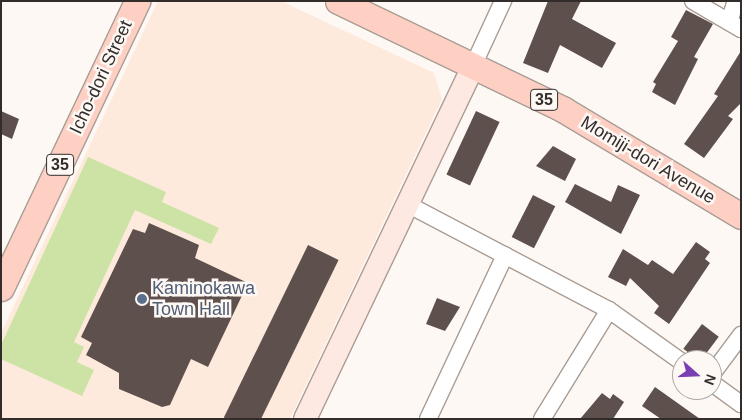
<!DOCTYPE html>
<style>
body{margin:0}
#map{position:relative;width:742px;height:420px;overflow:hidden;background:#fef8f5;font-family:Arial,sans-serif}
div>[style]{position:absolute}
.built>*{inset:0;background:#feeadc}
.green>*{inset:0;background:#cde2a5}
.building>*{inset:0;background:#5e514d;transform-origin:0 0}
.roads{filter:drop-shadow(1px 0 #a99d94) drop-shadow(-1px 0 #a99d94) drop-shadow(0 1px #a99d94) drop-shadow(0 -1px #a99d94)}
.street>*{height:16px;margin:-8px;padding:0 8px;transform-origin:8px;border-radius:8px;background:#fff}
.secondary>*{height:22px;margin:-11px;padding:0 11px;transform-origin:11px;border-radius:11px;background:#fee8e2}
.primary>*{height:25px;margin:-12.5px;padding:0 12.5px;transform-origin:12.5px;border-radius:12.5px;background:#fed0c4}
.dots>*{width:14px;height:14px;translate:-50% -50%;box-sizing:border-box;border:2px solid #fef8f5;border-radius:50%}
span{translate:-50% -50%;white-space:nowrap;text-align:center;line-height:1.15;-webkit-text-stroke:5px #fef8f5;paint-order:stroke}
.shield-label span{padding:1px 4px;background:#fef8f5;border:1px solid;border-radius:4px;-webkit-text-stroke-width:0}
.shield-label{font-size:16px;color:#322d2a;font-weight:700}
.street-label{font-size:18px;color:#322d2a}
.service-label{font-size:18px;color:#4e5e75}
.left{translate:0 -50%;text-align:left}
.frame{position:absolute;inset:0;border:2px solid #322d2a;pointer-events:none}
.north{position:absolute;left:672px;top:350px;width:50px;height:50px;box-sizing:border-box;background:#fef8f5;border:1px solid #aca7a4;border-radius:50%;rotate:110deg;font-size:14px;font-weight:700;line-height:20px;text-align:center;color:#322d2a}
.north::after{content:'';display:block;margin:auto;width:18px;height:22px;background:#793eb4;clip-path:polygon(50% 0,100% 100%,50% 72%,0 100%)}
</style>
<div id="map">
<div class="built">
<div style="clip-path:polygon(158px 1px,281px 1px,434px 73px,442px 99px,290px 419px,1px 419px,1px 333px)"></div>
</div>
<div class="green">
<div style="clip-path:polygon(88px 157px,166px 192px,162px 202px,219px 228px,211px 244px,135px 210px,74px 342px,84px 347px,77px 362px,94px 370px,82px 396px,1px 359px,1px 345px)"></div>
</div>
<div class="building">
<div style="clip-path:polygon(548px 1px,581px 1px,572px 19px,616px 43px,602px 68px,560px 45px,548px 73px,523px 63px)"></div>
<div style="clip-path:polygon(686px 10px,713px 24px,694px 57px,698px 59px,675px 105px,652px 92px,656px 84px,653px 82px,678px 41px,671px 37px)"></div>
<div style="clip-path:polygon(741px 51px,741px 103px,728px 116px,733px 119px,704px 158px,684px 144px,718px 96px,714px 94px)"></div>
<div style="clip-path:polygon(1px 111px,19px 119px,12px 139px,1px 134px)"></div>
<div style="left:476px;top:111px;width:26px;height:70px;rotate:25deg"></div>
<div style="clip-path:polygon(553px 146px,576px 159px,565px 181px,536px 166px)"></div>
<div style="clip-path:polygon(575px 184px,611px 202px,618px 185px,640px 195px,621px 234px,565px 202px)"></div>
<div style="left:533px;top:195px;width:25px;height:47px;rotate:27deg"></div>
<div style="clip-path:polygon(149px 223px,199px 245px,195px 258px,248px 283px,208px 367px,191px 359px,170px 405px,162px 407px,119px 389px,119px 373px,86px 355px,92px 343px,81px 337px,133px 229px,145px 233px)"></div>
<div style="clip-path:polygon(696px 242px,710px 252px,705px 259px,710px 263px,669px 324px,654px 313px,659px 306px,630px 278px,626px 286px,608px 277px,623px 249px,648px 265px,652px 260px,673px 274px)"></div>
<div style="left:308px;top:245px;width:34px;height:192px;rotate:26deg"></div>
<div style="clip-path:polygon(437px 298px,460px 307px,445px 331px,426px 324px)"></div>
<div style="left:702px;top:324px;width:21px;height:31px;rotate:37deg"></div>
<div style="clip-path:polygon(655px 387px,700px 419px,661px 419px,642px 406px)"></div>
<div style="clip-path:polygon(602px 393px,610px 399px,613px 394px,624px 402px,613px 419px,580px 419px)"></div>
</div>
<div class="roads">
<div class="street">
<div style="left:693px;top:1px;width:56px;rotate:30.3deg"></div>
<div style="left:729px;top:22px;width:22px;rotate:-72deg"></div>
<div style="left:473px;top:66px;width:72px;rotate:-65.2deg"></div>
<div style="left:407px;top:204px;width:228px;rotate:27.7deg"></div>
<div style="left:609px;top:310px;width:90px;rotate:35.5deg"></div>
<div style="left:712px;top:374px;width:49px;rotate:-53.4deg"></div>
<div style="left:712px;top:383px;width:36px;rotate:36deg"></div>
<div style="left:428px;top:419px;width:181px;rotate:-64.8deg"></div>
<div style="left:542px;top:419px;width:128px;rotate:-58.4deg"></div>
</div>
<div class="secondary">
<div style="left:305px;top:419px;width:391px;rotate:-64.5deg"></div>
</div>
<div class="primary">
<div style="left:338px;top:1px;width:251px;rotate:25.7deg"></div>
<div style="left:564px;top:110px;width:206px;rotate:30.9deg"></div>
<div style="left:1px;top:288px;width:318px;rotate:-64.6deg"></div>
</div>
</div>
<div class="dots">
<div style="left:142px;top:299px;background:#5c6f8a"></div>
</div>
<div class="shield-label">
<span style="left:544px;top:100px">35</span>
<span style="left:60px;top:165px">35</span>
</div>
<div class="street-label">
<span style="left:101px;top:77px;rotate:-65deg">Icho-dori Street</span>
<span style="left:648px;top:160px;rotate:31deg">Momiji-dori Avenue</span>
</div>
<div class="service-label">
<span class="left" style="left:152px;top:299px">Kaminokawa<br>Town Hall</span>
</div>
<div class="frame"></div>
<div class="north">N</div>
</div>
